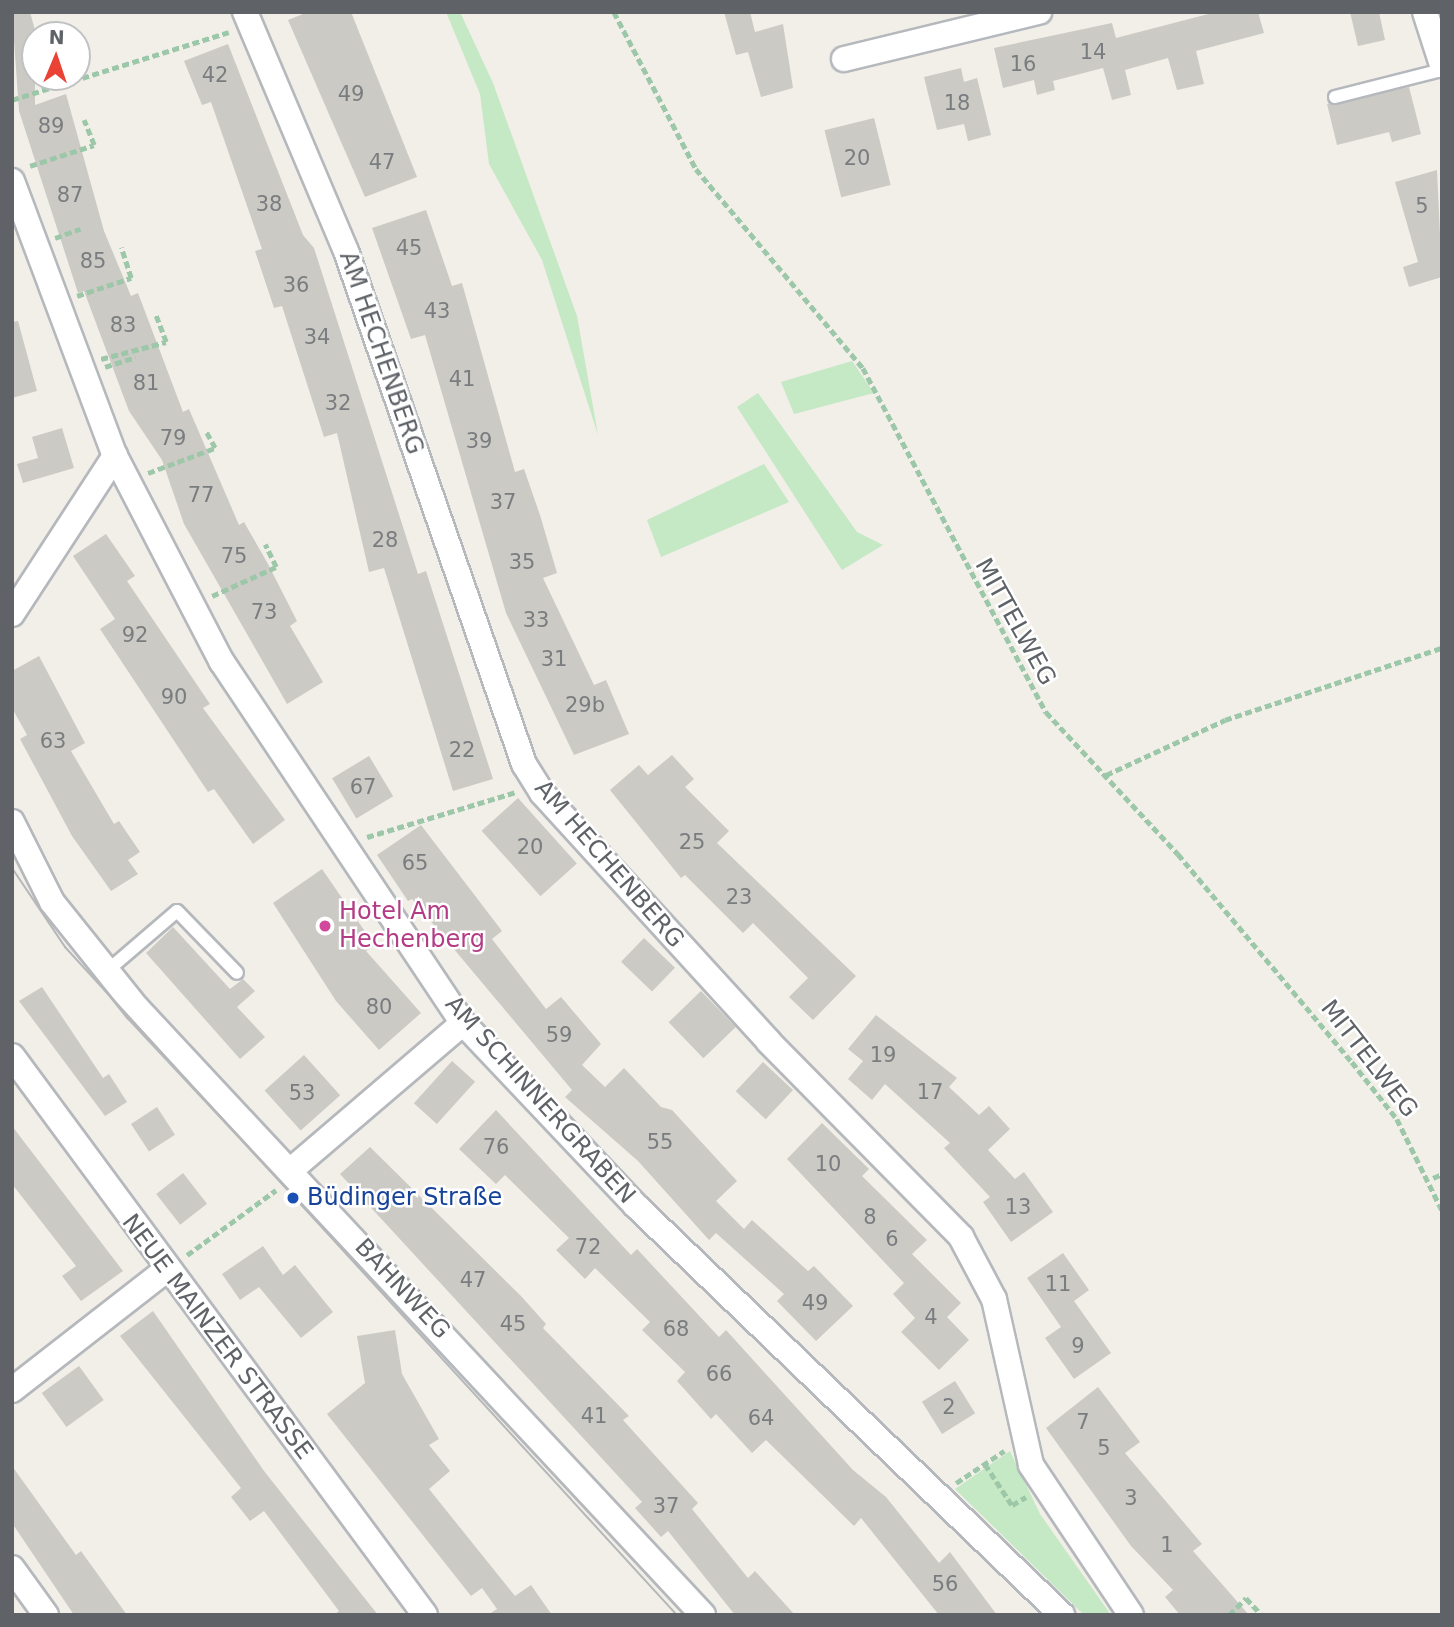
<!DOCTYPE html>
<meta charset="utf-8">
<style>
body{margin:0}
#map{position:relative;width:1454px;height:1627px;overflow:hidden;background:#f1efe8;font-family:"DejaVu Sans",sans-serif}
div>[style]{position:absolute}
.green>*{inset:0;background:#c5e8c5}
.building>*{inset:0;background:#cccac5;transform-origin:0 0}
.path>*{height:4.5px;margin-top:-2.25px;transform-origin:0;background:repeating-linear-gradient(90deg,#9cc7a9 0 7px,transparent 0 10.5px)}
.roads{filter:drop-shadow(2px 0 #b5b8bc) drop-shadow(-2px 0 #b5b8bc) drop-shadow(0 2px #b5b8bc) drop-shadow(0 -2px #b5b8bc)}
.lane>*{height:12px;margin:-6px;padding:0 6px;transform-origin:6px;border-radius:6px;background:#fff}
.street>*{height:24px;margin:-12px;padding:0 12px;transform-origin:12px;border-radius:12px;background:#fff}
.tram>*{height:2px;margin:-1px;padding:0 1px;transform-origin:1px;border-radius:1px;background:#b6b7b8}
.dots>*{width:19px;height:19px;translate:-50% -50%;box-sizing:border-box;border:4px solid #fff;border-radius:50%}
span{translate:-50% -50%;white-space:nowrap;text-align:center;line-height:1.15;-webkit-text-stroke:5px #fff;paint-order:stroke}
.number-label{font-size:21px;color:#7a7d7f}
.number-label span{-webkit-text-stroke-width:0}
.street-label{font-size:24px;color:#5f6368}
.hotel-label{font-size:24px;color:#b23c85}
.left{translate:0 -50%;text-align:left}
.transit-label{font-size:24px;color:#164399}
.frame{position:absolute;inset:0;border:14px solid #5f6368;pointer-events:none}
.north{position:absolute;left:21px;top:21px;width:70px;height:70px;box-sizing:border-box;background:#fff;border:2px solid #bfc1c3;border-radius:50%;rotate:2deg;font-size:19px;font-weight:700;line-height:28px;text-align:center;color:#5f6368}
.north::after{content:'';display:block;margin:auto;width:24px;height:32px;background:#ea4335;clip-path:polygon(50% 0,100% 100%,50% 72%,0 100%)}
</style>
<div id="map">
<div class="green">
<div style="clip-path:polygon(446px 12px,460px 12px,493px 83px,577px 316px,598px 435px,542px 260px,489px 164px,480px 94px)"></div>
<div style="clip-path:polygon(852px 361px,874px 393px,794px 414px,781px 382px)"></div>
<div style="clip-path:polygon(758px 393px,857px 532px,883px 545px,842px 570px,737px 407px)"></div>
<div style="clip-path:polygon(764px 464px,789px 502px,661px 557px,647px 520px)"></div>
<div style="clip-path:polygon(1010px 1451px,1040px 1514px,1111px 1615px,1084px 1615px,955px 1489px)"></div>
</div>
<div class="building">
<div style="clip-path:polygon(12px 12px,30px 12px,35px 30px,35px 105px,66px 94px,104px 231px,131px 296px,138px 293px,183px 412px,189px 409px,239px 525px,244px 522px,268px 564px,297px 621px,290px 626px,323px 682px,287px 704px,184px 524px,162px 460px,129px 411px,84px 291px,78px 293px,19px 111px)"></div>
<div style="clip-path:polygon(308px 12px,351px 12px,417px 177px,365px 197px,288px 20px)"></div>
<div style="clip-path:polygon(724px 12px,750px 12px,755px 32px,783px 24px,793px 88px,761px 97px,748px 52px,736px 55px)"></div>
<div style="clip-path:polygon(1216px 12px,1258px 12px,1264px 33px,1196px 51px,1204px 84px,1177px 90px,1168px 58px,1125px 70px,1131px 95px,1112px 100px,1103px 68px,1053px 81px,1055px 90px,1037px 95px,1034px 80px,1003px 88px,994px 48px,1112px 23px,1116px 38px)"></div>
<div style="clip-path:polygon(1350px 12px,1379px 12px,1385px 40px,1358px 46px)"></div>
<div style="clip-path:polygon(228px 44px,303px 235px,314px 248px,418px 574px,426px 571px,493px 779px,453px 791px,384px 568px,369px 572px,337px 433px,324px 437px,282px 306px,274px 308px,255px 251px,262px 249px,211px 102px,202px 105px,184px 61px)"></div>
<div style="clip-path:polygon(961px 68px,964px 82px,977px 78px,991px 135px,968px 141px,964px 124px,937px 130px,924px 77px)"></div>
<div style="clip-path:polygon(1409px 87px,1421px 134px,1392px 142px,1389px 132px,1337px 145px,1327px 104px)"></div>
<div style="left:874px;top:118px;width:69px;height:51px;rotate:76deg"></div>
<div style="clip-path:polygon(1437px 170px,1442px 277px,1409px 287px,1403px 267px,1418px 262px,1395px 182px)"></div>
<div style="clip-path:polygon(426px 210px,452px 286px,462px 283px,515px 472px,524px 469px,540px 515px,557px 573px,543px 578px,594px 685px,606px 680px,629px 734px,574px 755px,506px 613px,425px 335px,411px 339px,372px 228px)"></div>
<div style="clip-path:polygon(18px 321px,37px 391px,12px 398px,12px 322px)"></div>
<div style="clip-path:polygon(62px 428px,74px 468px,23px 483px,17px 464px,38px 458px,32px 437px)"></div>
<div style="clip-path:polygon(106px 534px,135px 576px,127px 581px,210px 704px,203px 708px,285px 820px,253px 844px,214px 789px,208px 792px,100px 629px,115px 619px,73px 556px)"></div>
<div style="clip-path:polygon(39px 656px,85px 743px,71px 751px,114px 824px,119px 821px,140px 852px,128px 860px,138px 874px,111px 891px,72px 836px,20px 739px,27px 735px,12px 708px,12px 671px)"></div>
<div style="clip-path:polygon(672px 755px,694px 779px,685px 787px,729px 831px,717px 843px,856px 976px,813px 1020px,789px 997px,808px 978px,753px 923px,743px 933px,685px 875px,681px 878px,610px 790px,639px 765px,648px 775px)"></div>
<div style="left:369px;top:756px;width:47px;height:43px;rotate:59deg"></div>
<div style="left:518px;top:798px;width:88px;height:49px;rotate:48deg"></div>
<div style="clip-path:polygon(421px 825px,502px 931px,492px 939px,546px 1009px,561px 997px,601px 1044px,582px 1065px,605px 1087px,624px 1068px,661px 1107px,672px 1110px,737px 1181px,716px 1201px,744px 1229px,752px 1220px,808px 1271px,814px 1266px,853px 1306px,816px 1341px,777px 1301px,784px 1294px,716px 1233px,709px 1240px,638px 1161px,565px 1097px,572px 1090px,412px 899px,408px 901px,377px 855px)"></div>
<div style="clip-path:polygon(322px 869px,375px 946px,366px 951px,421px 1013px,379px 1050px,336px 1001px,273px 903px)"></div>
<div style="clip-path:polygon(173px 927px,230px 989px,243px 979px,255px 991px,237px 1007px,265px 1037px,240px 1059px,146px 953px)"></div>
<div style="left:644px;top:938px;width:43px;height:33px;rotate:44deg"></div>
<div style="clip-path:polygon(42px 987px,103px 1078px,109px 1074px,127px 1102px,105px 1116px,19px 1001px)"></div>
<div style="left:701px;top:991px;width:50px;height:45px;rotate:46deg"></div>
<div style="clip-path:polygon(876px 1015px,957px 1078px,949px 1087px,979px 1115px,989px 1106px,1010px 1129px,988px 1150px,1015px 1179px,1024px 1172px,1053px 1212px,1011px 1242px,983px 1202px,990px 1197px,944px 1148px,950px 1143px,885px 1084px,872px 1100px,848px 1079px,863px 1061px,848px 1049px)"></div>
<div style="left:304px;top:1055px;width:54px;height:53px;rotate:48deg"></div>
<div style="left:452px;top:1061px;width:31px;height:57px;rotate:42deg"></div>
<div style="left:763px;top:1062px;width:41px;height:40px;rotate:43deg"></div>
<div style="left:157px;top:1107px;width:33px;height:31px;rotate:57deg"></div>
<div style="clip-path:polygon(496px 1110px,631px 1255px,637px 1249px,719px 1337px,726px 1330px,853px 1470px,886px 1497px,939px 1563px,950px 1552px,997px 1615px,939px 1615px,861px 1518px,854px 1526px,766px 1440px,752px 1453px,716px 1414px,711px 1419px,677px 1381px,685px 1372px,642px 1330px,650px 1322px,595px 1268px,585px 1279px,556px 1250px,569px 1238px,505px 1175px,496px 1184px,459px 1149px)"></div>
<div style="clip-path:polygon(822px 1123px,869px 1169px,862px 1176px,927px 1240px,912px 1254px,961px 1303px,947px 1317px,969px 1340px,939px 1370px,901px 1332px,915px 1318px,893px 1294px,904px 1283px,787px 1159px)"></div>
<div style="clip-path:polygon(12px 1126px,123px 1271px,81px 1301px,62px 1276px,76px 1266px,12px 1184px)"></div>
<div style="clip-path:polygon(370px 1147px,521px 1296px,546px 1324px,543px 1328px,629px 1416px,623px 1420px,698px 1503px,692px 1509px,748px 1578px,755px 1571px,795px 1615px,735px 1615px,668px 1531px,661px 1537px,635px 1508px,642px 1502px,340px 1174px)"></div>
<div style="left:183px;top:1173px;width:39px;height:34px;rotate:52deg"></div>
<div style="clip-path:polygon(263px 1246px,283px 1275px,295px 1265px,333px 1312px,301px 1338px,259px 1287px,240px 1300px,222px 1274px)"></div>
<div style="clip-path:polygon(1063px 1253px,1089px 1290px,1074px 1301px,1111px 1353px,1074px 1379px,1045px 1338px,1061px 1327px,1027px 1278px)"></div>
<div style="clip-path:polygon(153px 1311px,264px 1471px,378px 1615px,334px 1615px,339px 1611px,264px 1511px,250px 1521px,231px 1497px,241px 1488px,120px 1336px)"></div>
<div style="clip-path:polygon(395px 1330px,402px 1374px,439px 1439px,429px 1445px,450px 1471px,429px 1489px,515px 1596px,531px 1585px,552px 1615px,488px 1615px,497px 1609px,482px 1588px,471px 1596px,327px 1414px,365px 1383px,357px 1336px)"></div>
<div style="left:79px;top:1366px;width:42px;height:46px;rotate:54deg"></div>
<div style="left:955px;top:1381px;width:38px;height:39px;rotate:58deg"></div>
<div style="clip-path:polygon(1098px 1387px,1140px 1442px,1125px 1453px,1202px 1544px,1193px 1551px,1249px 1615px,1180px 1615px,1165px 1597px,1173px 1590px,1131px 1546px,1046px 1428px)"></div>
<div style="clip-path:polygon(12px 1466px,76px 1555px,81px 1551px,127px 1615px,74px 1615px,12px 1523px)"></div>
</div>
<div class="path">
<div style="left:614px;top:12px;width:177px;rotate:62.4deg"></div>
<div style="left:696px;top:169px;width:260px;rotate:50deg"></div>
<div style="left:863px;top:368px;width:390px;rotate:62deg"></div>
<div style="left:1046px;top:712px;width:194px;rotate:47.1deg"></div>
<div style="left:1178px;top:854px;width:271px;rotate:50.1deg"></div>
<div style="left:1352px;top:1062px;width:73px;rotate:51.7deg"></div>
<div style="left:1397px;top:1119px;width:102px;rotate:63.7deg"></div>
<div style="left:12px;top:100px;width:227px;rotate:-17.4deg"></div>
<div style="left:30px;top:166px;width:67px;rotate:-18.2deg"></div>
<div style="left:94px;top:145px;width:27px;rotate:-112deg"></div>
<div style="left:55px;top:238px;width:27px;rotate:-20deg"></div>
<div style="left:77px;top:296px;width:57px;rotate:-18.4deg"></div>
<div style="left:131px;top:278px;width:32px;rotate:-108deg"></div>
<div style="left:101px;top:359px;width:67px;rotate:-14.7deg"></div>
<div style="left:166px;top:342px;width:31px;rotate:-111deg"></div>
<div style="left:105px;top:367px;width:32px;rotate:-18deg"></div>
<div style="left:148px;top:473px;width:72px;rotate:-20.5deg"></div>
<div style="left:215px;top:448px;width:18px;rotate:-119deg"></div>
<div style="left:212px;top:596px;width:70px;rotate:-24.4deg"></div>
<div style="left:276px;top:567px;width:25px;rotate:-116deg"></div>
<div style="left:1106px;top:775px;width:131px;rotate:-24.8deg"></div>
<div style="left:1225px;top:720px;width:229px;rotate:-18.4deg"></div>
<div style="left:367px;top:837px;width:156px;rotate:-16.8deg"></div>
<div style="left:1433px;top:1178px;width:10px;rotate:-24deg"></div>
<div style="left:187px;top:1255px;width:110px;rotate:-36.1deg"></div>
<div style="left:985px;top:1464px;width:49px;rotate:56.6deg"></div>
<div style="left:1012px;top:1505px;width:16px;rotate:-30deg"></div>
<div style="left:956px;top:1483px;width:58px;rotate:-33.7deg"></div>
<div style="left:1229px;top:1615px;width:24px;rotate:-45deg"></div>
<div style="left:1246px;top:1598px;width:22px;rotate:47deg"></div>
</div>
<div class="roads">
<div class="lane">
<div style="left:1335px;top:97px;width:110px;rotate:-14.2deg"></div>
<div style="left:107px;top:971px;width:92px;rotate:-40.6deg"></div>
<div style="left:177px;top:911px;width:86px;rotate:45.9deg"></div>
</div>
<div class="street">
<div style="left:245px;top:12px;width:259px;rotate:67.1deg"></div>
<div style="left:346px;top:251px;width:543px;rotate:70.86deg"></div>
<div style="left:524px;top:764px;width:34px;rotate:58deg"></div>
<div style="left:542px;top:793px;width:337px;rotate:47.6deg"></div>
<div style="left:769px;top:1042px;width:274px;rotate:45.4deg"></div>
<div style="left:961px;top:1237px;width:70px;rotate:62deg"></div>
<div style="left:994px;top:1299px;width:170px;rotate:77.4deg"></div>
<div style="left:1031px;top:1465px;width:180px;rotate:56.3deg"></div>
<div style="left:1425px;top:12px;width:56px;rotate:72.2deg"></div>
<div style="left:844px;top:59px;width:201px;rotate:-13.6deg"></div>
<div style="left:12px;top:181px;width:294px;rotate:69.5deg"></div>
<div style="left:115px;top:456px;width:232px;rotate:62.6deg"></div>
<div style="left:222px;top:662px;width:434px;rotate:56.3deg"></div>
<div style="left:463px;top:1023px;width:252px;rotate:46.6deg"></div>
<div style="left:636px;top:1206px;width:591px;rotate:43.83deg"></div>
<div style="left:12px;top:614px;width:189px;rotate:-56.9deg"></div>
<div style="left:12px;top:822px;width:89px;rotate:63.4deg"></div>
<div style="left:52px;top:902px;width:136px;rotate:51.3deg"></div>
<div style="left:137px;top:1008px;width:830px;rotate:47deg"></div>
<div style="left:12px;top:1056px;width:695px;rotate:53.54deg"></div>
<div style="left:291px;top:1170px;width:226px;rotate:-40.5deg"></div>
<div style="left:12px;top:1390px;width:194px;rotate:-37.9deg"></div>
<div style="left:12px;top:1568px;width:58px;rotate:54.1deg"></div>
</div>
</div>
<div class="tram">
<div style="left:12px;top:868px;width:95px;rotate:56.1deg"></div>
<div style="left:65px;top:947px;width:906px;rotate:47.51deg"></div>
</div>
<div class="dots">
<div style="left:325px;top:926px;background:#d1479c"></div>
<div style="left:293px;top:1198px;background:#1a4fb4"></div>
</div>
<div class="number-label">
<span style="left:1093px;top:52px">14</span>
<span style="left:1023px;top:64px">16</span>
<span style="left:215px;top:75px">42</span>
<span style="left:351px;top:94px">49</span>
<span style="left:957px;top:103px">18</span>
<span style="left:51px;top:126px">89</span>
<span style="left:857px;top:158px">20</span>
<span style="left:382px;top:162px">47</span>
<span style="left:70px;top:195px">87</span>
<span style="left:269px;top:204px">38</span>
<span style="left:1422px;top:206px">5</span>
<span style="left:409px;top:248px">45</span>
<span style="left:93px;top:261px">85</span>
<span style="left:296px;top:285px">36</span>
<span style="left:437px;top:311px">43</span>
<span style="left:123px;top:325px">83</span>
<span style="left:317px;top:337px">34</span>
<span style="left:462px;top:379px">41</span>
<span style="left:146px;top:383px">81</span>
<span style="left:338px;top:403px">32</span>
<span style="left:173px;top:438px">79</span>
<span style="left:479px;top:441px">39</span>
<span style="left:201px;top:495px">77</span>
<span style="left:503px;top:502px">37</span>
<span style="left:385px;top:540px">28</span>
<span style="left:234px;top:556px">75</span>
<span style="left:522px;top:562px">35</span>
<span style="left:264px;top:612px">73</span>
<span style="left:536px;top:620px">33</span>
<span style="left:135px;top:635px">92</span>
<span style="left:554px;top:659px">31</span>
<span style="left:174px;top:697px">90</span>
<span style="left:585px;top:705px">29b</span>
<span style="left:53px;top:741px">63</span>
<span style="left:462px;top:750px">22</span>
<span style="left:363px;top:787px">67</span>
<span style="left:692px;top:842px">25</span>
<span style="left:530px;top:847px">20</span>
<span style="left:415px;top:863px">65</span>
<span style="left:739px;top:897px">23</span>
<span style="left:379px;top:1007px">80</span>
<span style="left:559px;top:1035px">59</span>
<span style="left:883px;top:1055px">19</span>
<span style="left:930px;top:1092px">17</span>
<span style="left:302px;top:1093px">53</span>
<span style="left:660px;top:1142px">55</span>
<span style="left:496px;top:1147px">76</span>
<span style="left:828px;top:1164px">10</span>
<span style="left:1018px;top:1207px">13</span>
<span style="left:870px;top:1217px">8</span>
<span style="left:892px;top:1239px">6</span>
<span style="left:588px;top:1247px">72</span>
<span style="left:473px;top:1280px">47</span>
<span style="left:1058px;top:1284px">11</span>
<span style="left:815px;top:1303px">49</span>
<span style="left:931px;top:1317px">4</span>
<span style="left:513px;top:1324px">45</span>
<span style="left:676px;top:1329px">68</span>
<span style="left:1078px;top:1346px">9</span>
<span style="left:719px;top:1374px">66</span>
<span style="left:949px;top:1407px">2</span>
<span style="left:594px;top:1416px">41</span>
<span style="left:761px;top:1418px">64</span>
<span style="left:1083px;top:1422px">7</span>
<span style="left:1104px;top:1448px">5</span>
<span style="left:1131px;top:1498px">3</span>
<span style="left:666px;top:1506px">37</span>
<span style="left:1167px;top:1545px">1</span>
<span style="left:945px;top:1584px">56</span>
</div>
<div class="street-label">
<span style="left:381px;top:353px;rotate:71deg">AM HECHENBERG</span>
<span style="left:1015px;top:622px;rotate:61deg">MITTELWEG</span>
<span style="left:609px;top:864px;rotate:49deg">AM HECHENBERG</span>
<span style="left:1369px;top:1059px;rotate:52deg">MITTELWEG</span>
<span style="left:540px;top:1100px;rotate:48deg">AM SCHINNERGRABEN</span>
<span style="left:402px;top:1289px;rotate:47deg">BAHNWEG</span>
<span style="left:217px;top:1337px;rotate:53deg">NEUE MAINZER STRASSE</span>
</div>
<div class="hotel-label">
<span class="left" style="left:339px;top:926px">Hotel Am<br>Hechenberg</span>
</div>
<div class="transit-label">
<span class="left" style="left:307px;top:1198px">Büdinger Straße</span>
</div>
<div class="frame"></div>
<div class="north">N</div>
</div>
